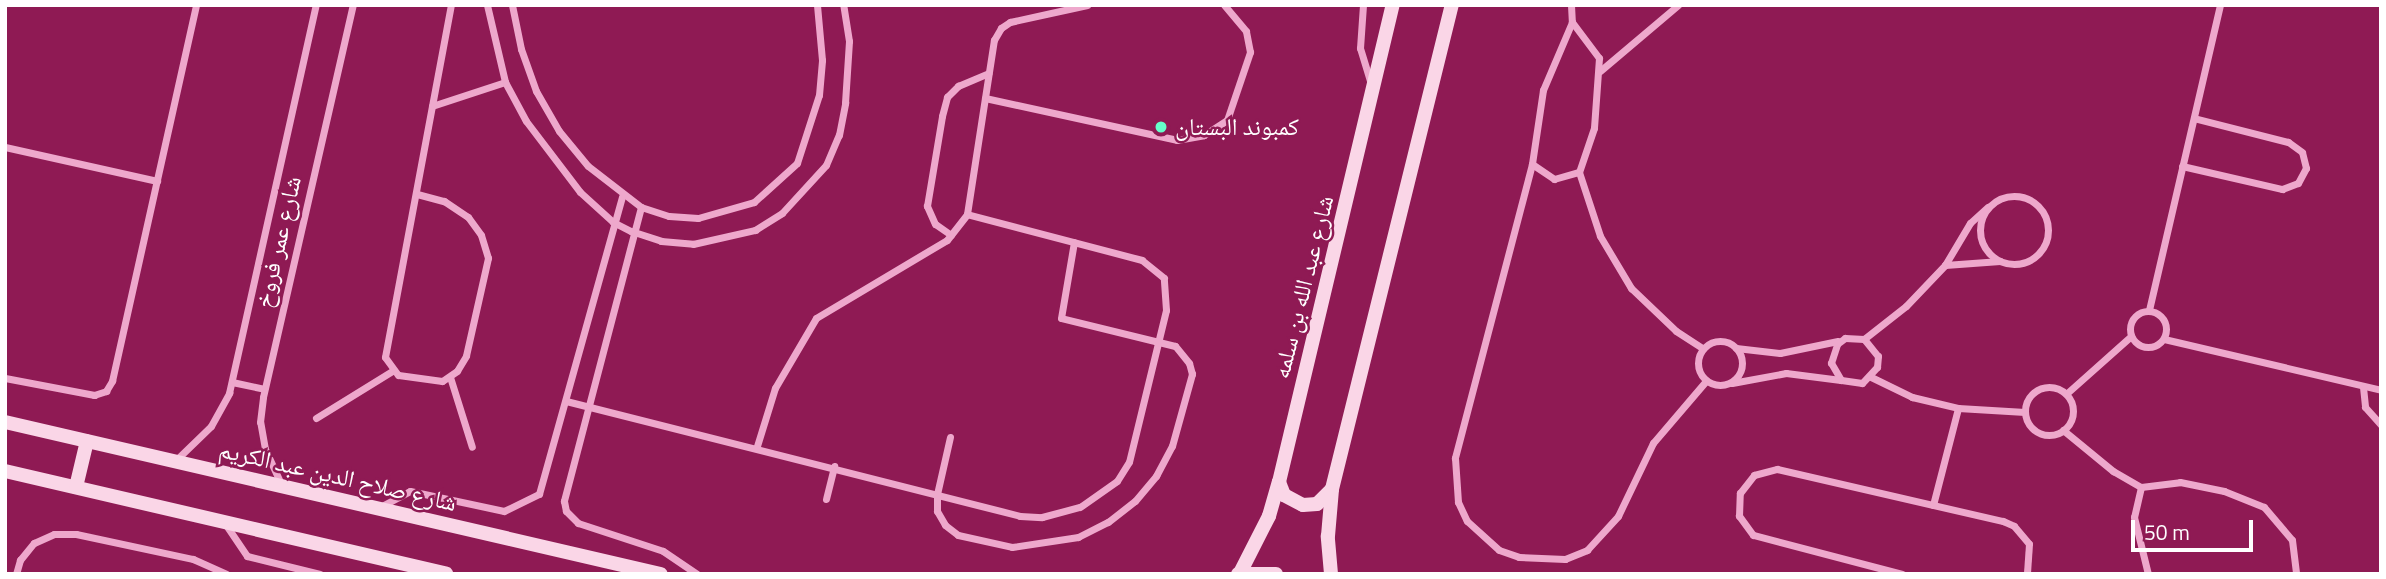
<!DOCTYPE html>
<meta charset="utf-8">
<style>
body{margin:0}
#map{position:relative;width:2386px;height:579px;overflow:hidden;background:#8f1a54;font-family:"Titillium Web","Noto Naskh Arabic",sans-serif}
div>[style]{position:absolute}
.minor>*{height:7px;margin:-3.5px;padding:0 3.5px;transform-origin:3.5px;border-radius:3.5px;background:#eea8cc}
.minor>.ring{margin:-3.5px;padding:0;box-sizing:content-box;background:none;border:7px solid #eea8cc;border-radius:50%}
.secondary>*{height:14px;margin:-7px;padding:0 7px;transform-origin:7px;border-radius:7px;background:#fad6e7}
.dots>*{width:19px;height:19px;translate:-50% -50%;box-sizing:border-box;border:4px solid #8f1a54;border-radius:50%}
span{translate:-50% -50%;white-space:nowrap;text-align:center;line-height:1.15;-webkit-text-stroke:5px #8f1a54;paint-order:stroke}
.poi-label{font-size:24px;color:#fff}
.left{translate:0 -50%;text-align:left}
.street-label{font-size:24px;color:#fff}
.frame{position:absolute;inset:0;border:7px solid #fff;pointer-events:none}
.scale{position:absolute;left:2131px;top:520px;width:122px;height:32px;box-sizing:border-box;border:4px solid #fff;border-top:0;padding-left:9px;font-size:21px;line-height:24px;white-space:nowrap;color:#fff;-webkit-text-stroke:5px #8f1a54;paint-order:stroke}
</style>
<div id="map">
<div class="minor">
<div style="left:487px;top:5px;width:79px;rotate:76.8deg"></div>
<div style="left:505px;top:82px;width:44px;rotate:61.7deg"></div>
<div style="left:526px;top:121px;width:89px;rotate:52.7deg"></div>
<div style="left:580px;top:192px;width:45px;rotate:42.3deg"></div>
<div style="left:613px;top:222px;width:20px;rotate:27deg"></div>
<div style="left:631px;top:231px;width:32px;rotate:18deg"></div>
<div style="left:661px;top:241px;width:32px;rotate:5deg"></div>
<div style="left:693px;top:244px;width:64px;rotate:-12.7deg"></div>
<div style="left:755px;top:230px;width:32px;rotate:-32deg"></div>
<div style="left:782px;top:213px;width:65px;rotate:-47.5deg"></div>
<div style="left:826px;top:165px;width:33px;rotate:-67deg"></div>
<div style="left:839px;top:135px;width:33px;rotate:-79deg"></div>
<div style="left:845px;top:103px;width:62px;rotate:-86.3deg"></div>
<div style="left:849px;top:41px;width:36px;rotate:-99deg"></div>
<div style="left:512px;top:5px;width:45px;rotate:78.4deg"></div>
<div style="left:521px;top:49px;width:45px;rotate:70.3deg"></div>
<div style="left:536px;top:91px;width:46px;rotate:60.1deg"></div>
<div style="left:559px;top:131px;width:45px;rotate:50.4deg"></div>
<div style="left:588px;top:166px;width:67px;rotate:37.7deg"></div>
<div style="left:641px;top:207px;width:29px;rotate:18deg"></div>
<div style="left:669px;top:216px;width:29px;rotate:4deg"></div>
<div style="left:698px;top:218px;width:58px;rotate:-15.9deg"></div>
<div style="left:754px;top:202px;width:58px;rotate:-42.2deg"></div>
<div style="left:797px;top:163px;width:71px;rotate:-72.1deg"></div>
<div style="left:819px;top:95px;width:35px;rotate:-85deg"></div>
<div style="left:822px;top:60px;width:55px;rotate:-95.2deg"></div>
<div style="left:1363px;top:5px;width:43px;rotate:94deg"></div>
<div style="left:1360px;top:48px;width:37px;rotate:73deg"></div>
<div style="left:1571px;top:5px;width:17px;rotate:87deg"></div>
<div style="left:1572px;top:22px;width:74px;rotate:113.1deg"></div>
<div style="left:1543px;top:90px;width:75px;rotate:98.5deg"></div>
<div style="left:1532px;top:164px;width:304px;rotate:104.7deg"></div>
<div style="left:1455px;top:458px;width:44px;rotate:86.1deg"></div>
<div style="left:1458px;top:502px;width:21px;rotate:65deg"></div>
<div style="left:1467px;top:521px;width:43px;rotate:42.2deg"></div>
<div style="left:1499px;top:550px;width:21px;rotate:19deg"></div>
<div style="left:1519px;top:557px;width:46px;rotate:2.5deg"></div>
<div style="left:1565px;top:559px;width:24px;rotate:-22deg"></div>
<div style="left:1587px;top:550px;width:46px;rotate:-47.6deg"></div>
<div style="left:1618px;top:516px;width:81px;rotate:-64.4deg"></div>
<div style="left:1653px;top:443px;width:82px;rotate:-49.5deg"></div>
<div style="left:1572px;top:22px;width:45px;rotate:53.1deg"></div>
<div style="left:1599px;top:58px;width:70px;rotate:94.1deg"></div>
<div style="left:1594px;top:128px;width:46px;rotate:108.8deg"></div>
<div style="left:1579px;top:172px;width:67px;rotate:71.8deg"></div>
<div style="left:1600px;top:236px;width:61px;rotate:59.2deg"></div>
<div style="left:1631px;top:288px;width:62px;rotate:43.7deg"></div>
<div style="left:1676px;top:331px;width:31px;rotate:33deg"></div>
<div style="left:1600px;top:71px;width:102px;rotate:-40.2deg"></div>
<div style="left:985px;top:98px;width:197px;rotate:12.3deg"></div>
<div style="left:1177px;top:140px;width:27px;rotate:-10deg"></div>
<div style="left:1204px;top:135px;width:27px;rotate:-33deg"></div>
<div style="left:1227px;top:120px;width:72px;rotate:-71.3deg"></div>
<div style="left:1250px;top:52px;width:21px;rotate:-101deg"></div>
<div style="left:1246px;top:31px;width:34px;rotate:-130deg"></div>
<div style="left:432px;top:106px;width:77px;rotate:-18.2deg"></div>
<div style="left:5px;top:147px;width:156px;rotate:12.6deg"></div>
<div style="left:1532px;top:164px;width:27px;rotate:34deg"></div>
<div style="left:1554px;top:179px;width:26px;rotate:-16deg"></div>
<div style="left:2182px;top:166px;width:103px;rotate:13deg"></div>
<div style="left:2282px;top:189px;width:17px;rotate:-21deg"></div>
<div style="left:2298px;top:183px;width:17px;rotate:-62deg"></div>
<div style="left:2306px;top:168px;width:16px;rotate:-104deg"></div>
<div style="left:2302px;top:152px;width:17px;rotate:-144deg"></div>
<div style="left:2288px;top:142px;width:97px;rotate:-165.7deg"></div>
<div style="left:417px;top:194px;width:28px;rotate:15deg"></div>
<div style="left:444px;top:201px;width:29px;rotate:34deg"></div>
<div style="left:468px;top:217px;width:22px;rotate:54deg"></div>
<div style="left:481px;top:235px;width:24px;rotate:73deg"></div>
<div style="left:488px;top:258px;width:100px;rotate:102.7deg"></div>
<div style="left:466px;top:356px;width:17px;rotate:121deg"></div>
<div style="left:457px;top:371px;width:18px;rotate:146deg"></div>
<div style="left:442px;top:381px;width:44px;rotate:-172.2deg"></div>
<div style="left:398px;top:375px;width:22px;rotate:-126deg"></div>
<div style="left:385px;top:357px;width:358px;rotate:-79.4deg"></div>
<div class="ring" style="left:1980px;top:196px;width:61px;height:61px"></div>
<div style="left:641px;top:207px;width:304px;rotate:104.7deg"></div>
<div style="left:564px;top:501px;width:10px;rotate:79deg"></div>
<div style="left:566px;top:511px;width:17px;rotate:45deg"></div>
<div style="left:578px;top:523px;width:89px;rotate:18.2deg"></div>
<div style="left:663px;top:551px;width:41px;rotate:34.1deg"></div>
<div style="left:951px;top:235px;width:19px;rotate:-145deg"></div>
<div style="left:935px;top:224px;width:20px;rotate:-114deg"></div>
<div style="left:927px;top:206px;width:91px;rotate:-80.5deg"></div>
<div style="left:942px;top:116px;width:20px;rotate:-75deg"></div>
<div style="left:947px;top:97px;width:16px;rotate:-45deg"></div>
<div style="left:958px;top:86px;width:33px;rotate:-23deg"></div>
<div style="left:1945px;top:265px;width:55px;rotate:-4.2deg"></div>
<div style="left:2149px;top:310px;width:313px;rotate:-76.9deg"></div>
<div class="ring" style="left:2130px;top:311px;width:29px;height:29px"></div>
<div style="left:1864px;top:339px;width:22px;rotate:51deg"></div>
<div style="left:1878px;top:356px;width:11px;rotate:95deg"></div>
<div style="left:1877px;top:367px;width:22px;rotate:133deg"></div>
<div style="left:1862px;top:383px;width:21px;rotate:-172deg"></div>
<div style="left:1841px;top:380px;width:20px;rotate:-120deg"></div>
<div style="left:1831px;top:363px;width:20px;rotate:-72deg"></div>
<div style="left:1837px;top:344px;width:10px;rotate:-37deg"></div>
<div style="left:1845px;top:338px;width:19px;rotate:3deg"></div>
<div style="left:1864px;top:339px;width:53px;rotate:-38.2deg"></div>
<div style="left:1906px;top:306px;width:57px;rotate:-46.4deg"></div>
<div style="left:1945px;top:265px;width:49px;rotate:-59.2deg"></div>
<div style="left:1970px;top:223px;width:24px;rotate:-42deg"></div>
<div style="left:2164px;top:339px;width:223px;rotate:13.2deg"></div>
<div class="ring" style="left:1698px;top:341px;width:37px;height:37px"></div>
<div style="left:1736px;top:348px;width:44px;rotate:6.5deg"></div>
<div style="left:1780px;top:353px;width:59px;rotate:-11.7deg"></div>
<div style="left:450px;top:377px;width:73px;rotate:72.6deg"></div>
<div style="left:1871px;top:377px;width:46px;rotate:26deg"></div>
<div style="left:1912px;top:397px;width:47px;rotate:13.4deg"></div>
<div style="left:1958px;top:408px;width:67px;rotate:3.4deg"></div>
<div style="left:5px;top:378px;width:91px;rotate:10.8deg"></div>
<div style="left:94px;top:395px;width:13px;rotate:-18deg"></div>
<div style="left:106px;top:391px;width:12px;rotate:-59deg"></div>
<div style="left:112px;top:381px;width:385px;rotate:-77.4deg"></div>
<div style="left:232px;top:382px;width:33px;rotate:12deg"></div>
<div style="left:1732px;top:383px;width:55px;rotate:-10.5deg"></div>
<div style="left:1786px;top:373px;width:55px;rotate:7.3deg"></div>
<div style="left:2363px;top:387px;width:20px;rotate:84deg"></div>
<div style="left:2365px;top:407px;width:24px;rotate:48deg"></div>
<div class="ring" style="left:2025px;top:387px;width:41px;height:41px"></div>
<div style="left:2066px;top:394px;width:87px;rotate:-41.7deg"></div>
<div style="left:566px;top:401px;width:468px;rotate:14.2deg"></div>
<div style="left:1020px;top:516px;width:22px;rotate:3deg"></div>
<div style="left:1042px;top:517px;width:39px;rotate:-15deg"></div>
<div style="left:1080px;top:507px;width:45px;rotate:-35.1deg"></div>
<div style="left:1117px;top:481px;width:22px;rotate:-58deg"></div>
<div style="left:1129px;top:462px;width:156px;rotate:-76.3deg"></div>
<div style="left:1166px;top:310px;width:32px;rotate:-94deg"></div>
<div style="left:1164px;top:278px;width:28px;rotate:-141deg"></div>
<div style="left:1142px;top:260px;width:181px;rotate:-165.3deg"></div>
<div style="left:316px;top:418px;width:89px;rotate:-31.7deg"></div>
<div style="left:2063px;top:430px;width:65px;rotate:39.4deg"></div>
<div style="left:2113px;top:471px;width:32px;rotate:30deg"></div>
<div style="left:2141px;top:487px;width:39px;rotate:-7deg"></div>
<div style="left:2180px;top:482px;width:45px;rotate:11.6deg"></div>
<div style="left:2224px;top:491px;width:43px;rotate:21.8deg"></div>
<div style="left:2264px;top:507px;width:43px;rotate:49.7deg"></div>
<div style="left:2292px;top:540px;width:34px;rotate:83deg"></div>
<div style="left:950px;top:437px;width:58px;rotate:102.8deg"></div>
<div style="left:937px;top:494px;width:17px;rotate:90deg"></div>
<div style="left:937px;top:511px;width:16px;rotate:60deg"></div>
<div style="left:945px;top:525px;width:16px;rotate:38deg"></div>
<div style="left:958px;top:535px;width:55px;rotate:12.5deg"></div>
<div style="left:1012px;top:547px;width:67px;rotate:-8.6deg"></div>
<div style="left:1078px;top:537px;width:34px;rotate:-27deg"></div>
<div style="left:1108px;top:522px;width:34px;rotate:-38deg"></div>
<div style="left:1135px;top:501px;width:33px;rotate:-50deg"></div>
<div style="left:1156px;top:476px;width:34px;rotate:-62deg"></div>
<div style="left:1172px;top:446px;width:75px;rotate:-74.5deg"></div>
<div style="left:1192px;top:374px;width:11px;rotate:-105deg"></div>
<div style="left:1189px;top:363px;width:22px;rotate:-129deg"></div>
<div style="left:1175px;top:346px;width:117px;rotate:-166.2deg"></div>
<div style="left:1061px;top:318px;width:77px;rotate:-80.3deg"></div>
<div style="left:757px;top:446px;width:61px;rotate:-72.8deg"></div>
<div style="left:775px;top:388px;width:81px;rotate:-59.6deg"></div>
<div style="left:816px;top:318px;width:152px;rotate:-30.8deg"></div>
<div style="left:947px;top:240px;width:33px;rotate:-52deg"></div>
<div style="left:967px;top:214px;width:176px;rotate:-81.2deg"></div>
<div style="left:994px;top:40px;width:14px;rotate:-60deg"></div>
<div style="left:1001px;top:28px;width:11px;rotate:-34deg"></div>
<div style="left:1010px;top:22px;width:79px;rotate:-12.4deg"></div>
<div style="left:175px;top:461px;width:50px;rotate:-44.2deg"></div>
<div style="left:211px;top:426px;width:38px;rotate:-61deg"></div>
<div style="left:229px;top:393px;width:398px;rotate:-77.4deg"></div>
<div style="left:282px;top:486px;width:41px;rotate:-114.7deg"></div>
<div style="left:265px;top:449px;width:27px;rotate:-100deg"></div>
<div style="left:260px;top:422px;width:25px;rotate:-83deg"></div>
<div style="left:263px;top:397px;width:402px;rotate:-77.1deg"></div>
<div style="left:2141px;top:487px;width:31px;rotate:103deg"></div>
<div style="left:2134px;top:517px;width:59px;rotate:76.2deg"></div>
<div style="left:826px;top:499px;width:34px;rotate:-76deg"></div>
<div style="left:1933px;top:505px;width:100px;rotate:-75.5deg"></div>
<div style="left:378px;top:508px;width:36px;rotate:-28deg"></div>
<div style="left:410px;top:491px;width:96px;rotate:12deg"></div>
<div style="left:504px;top:511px;width:39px;rotate:-26deg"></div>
<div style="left:539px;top:494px;width:309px;rotate:-74.4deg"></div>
<div style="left:224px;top:522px;width:41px;rotate:55.9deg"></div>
<div style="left:247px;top:556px;width:75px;rotate:13.9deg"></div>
<div style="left:16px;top:574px;width:15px;rotate:-74deg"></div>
<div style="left:20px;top:560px;width:22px;rotate:-51deg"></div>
<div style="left:34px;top:543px;width:22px;rotate:-24deg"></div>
<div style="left:54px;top:534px;width:22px"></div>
<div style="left:76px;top:534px;width:120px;rotate:12.1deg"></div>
<div style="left:193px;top:559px;width:36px;rotate:24deg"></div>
<div style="left:1902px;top:574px;width:154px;rotate:-165.3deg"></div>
<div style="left:1753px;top:535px;width:24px;rotate:-126deg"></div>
<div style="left:1739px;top:516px;width:23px;rotate:-88deg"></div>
<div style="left:1740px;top:493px;width:23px;rotate:-52deg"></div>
<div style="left:1754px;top:475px;width:24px;rotate:-15deg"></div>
<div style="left:1777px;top:469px;width:232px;rotate:13deg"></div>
<div style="left:2003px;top:521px;width:12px;rotate:24deg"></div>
<div style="left:2014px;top:526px;width:23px;rotate:50deg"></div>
<div style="left:2029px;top:544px;width:30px;rotate:94deg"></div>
</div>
<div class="secondary">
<div style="left:5px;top:422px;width:673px;rotate:13.05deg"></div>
<div style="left:5px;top:471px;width:453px;rotate:13.1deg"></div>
<div style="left:1279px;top:482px;width:14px;rotate:69deg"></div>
<div style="left:1284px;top:495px;width:21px;rotate:28deg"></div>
<div style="left:1303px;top:505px;width:14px;rotate:-4deg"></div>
<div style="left:1317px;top:504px;width:21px;rotate:-45deg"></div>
<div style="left:76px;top:487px;width:47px;rotate:-76.6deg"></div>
<div style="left:1240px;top:573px;width:64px;rotate:-63deg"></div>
<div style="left:1269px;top:516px;width:35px;rotate:-74deg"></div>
<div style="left:1279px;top:482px;width:490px;rotate:-76.6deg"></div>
<div style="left:1238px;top:574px;width:38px"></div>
<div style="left:1331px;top:574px;width:38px;rotate:-95deg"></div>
<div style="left:1328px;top:536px;width:47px;rotate:-85.1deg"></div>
<div style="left:1332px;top:489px;width:499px;rotate:-76.1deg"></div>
</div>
<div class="dots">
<div style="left:1161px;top:127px;background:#66ffcb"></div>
</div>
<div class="poi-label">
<span class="left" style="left:1175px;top:127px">كمبوند البستان</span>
</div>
<div class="street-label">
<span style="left:278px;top:242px;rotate:-77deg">شارع عمر فروخ</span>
<span style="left:1303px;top:287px;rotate:-76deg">شارع عبد الله بن سلمه</span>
<span style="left:338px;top:476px;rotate:13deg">شارع صلاح الدين عبد الكريم</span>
</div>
<div class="frame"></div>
<div class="scale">50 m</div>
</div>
